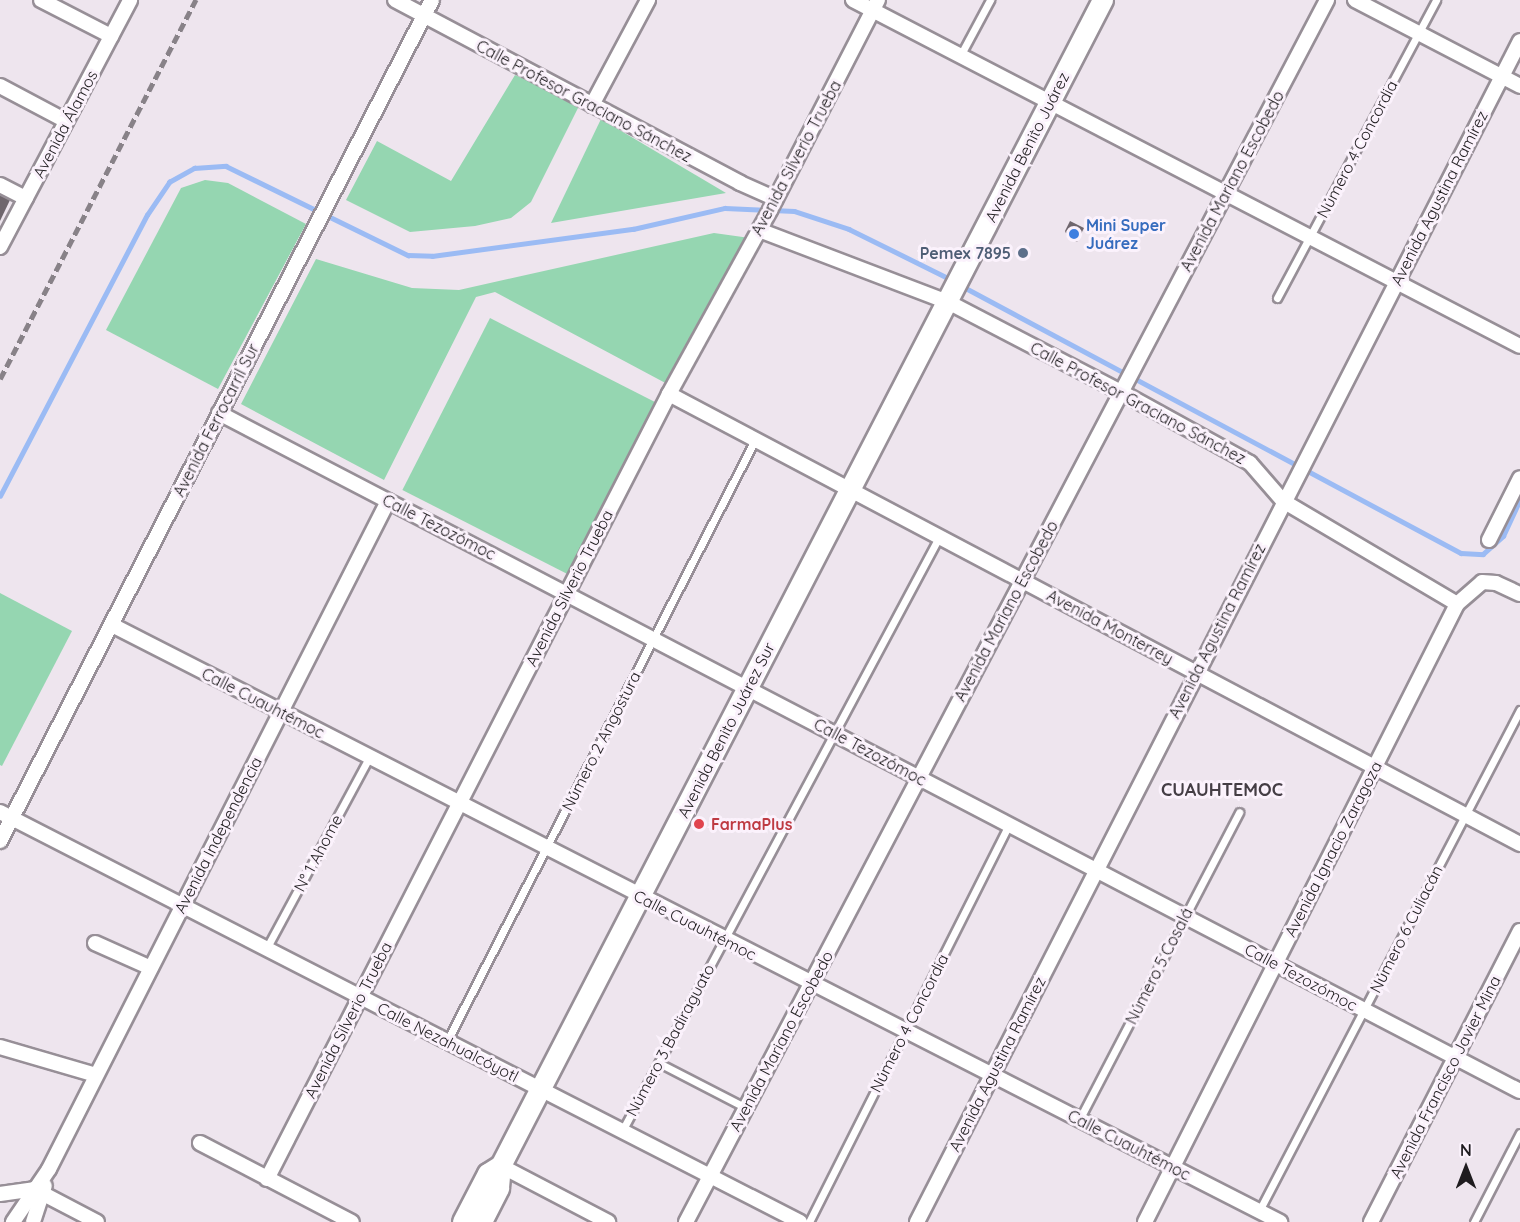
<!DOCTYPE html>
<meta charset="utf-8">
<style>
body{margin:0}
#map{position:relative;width:1520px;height:1222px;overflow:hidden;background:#eee5ee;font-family:Quicksand,sans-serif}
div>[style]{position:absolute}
.green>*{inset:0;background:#95d6b1;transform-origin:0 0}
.stream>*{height:4.5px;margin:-2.25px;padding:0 2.25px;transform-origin:2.25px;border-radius:2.25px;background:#9bbbf4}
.building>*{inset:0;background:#6f666d}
.roads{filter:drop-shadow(2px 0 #978f97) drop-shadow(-2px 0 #978f97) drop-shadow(0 2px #978f97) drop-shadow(0 -2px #978f97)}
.lane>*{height:7px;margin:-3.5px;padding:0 3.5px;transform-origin:3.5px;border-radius:3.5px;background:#fff}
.street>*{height:14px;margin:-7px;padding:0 7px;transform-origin:7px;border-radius:7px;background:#fff}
.secondary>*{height:20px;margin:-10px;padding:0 10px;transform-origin:10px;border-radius:10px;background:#fff}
.rail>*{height:4.5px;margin-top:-2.25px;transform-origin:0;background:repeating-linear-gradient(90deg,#888288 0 9px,transparent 0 13.5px)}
.dots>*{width:16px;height:16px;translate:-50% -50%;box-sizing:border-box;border:3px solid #fbf2fc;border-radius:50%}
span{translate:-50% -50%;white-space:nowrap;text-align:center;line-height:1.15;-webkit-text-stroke:6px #fbf2fc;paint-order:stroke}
.street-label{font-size:16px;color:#1f1c1f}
.shop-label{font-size:16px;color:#366cbe;font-weight:700}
.left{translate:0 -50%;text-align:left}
.service-label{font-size:16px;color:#4e5e75;font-weight:700}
.right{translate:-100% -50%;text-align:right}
.health-label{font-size:16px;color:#be3a42;font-weight:700}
.neighbourhood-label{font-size:18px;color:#453e45;font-weight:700}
.north{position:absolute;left:1436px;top:1138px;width:60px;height:60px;-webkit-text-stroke:4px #fbf2fc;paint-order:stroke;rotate:0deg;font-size:16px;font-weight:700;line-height:24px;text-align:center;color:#1f1c1f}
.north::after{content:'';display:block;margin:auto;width:21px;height:27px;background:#1f1c1f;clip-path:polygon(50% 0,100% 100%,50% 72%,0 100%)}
</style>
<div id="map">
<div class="green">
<div style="clip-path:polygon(515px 75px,580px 104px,531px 202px,511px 218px,475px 226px,410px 232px,346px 200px,377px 141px,451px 181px)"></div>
<div style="clip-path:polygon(601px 119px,726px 193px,551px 223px)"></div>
<div style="clip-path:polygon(205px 180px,228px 183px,306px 224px,218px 389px,106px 330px,181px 188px)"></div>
<div style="clip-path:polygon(714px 233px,757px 239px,671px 386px,495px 292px,476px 297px,384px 480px,241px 404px,316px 259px,412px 288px,459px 290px)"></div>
<div style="left:490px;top:318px;width:189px;height:193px;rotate:27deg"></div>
<div style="clip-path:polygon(0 593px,72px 631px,2px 766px,0 765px)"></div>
</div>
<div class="stream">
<div style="left:962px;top:286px;width:566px;rotate:28.15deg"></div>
<div style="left:1461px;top:553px;width:22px;rotate:3deg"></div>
<div style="left:1483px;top:554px;width:27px;rotate:-42deg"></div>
<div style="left:1503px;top:536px;width:40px;rotate:-65deg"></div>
<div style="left:0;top:496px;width:317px;rotate:-62.4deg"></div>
<div style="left:147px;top:215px;width:40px;rotate:-56deg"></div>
<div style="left:169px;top:182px;width:29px;rotate:-29deg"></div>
<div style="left:194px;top:168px;width:32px;rotate:-4deg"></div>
<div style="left:226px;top:166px;width:203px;rotate:26.1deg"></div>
<div style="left:408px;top:255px;width:24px;rotate:2deg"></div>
<div style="left:432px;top:256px;width:203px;rotate:-7.7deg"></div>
<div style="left:633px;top:229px;width:94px;rotate:-12.9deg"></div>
<div style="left:725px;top:208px;width:69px;rotate:2.5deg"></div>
<div style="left:794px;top:211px;width:58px;rotate:18.1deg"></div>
<div style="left:849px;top:229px;width:115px;rotate:26.3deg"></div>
</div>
<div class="building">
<div style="clip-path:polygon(0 195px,10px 200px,0 221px)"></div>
<div style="clip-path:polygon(1070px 221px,1084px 228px,1077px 242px,1068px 238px,1065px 231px)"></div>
</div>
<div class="roads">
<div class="lane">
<div style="left:960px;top:56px;width:64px;rotate:-61.8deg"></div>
<div style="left:1277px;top:298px;width:338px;rotate:-61.9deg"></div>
<div style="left:266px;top:949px;width:217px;rotate:-61.7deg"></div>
<div style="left:447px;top:1041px;width:675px;rotate:-62.87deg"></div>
<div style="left:659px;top:1063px;width:98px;rotate:27.3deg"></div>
<div style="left:1079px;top:1120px;width:347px;rotate:-62.5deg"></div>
<div style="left:622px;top:1131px;width:673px;rotate:-61.91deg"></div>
<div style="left:1259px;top:1211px;width:565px;rotate:-62.48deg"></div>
<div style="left:809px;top:1222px;width:445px;rotate:-63.3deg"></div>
<div style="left:1474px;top:1222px;width:100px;rotate:-62.7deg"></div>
</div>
<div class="street">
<div style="left:41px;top:0;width:79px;rotate:27.2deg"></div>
<div style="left:395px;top:0;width:391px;rotate:27.9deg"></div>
<div style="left:740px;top:183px;width:39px;rotate:24deg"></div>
<div style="left:853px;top:0;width:751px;rotate:27.42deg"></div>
<div style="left:1355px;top:0;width:186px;rotate:27.5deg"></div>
<div style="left:0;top:86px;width:75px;rotate:27.9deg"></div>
<div style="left:592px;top:105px;width:119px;rotate:-61.9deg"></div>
<div style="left:0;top:185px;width:29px;rotate:27deg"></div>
<div style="left:759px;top:230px;width:202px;rotate:20.9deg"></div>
<div style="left:948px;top:302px;width:195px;rotate:27.5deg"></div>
<div style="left:1121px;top:392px;width:147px;rotate:28.8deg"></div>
<div style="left:1250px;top:463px;width:50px;rotate:49deg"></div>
<div style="left:1283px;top:501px;width:202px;rotate:30.6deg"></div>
<div style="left:1457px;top:604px;width:33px;rotate:-41deg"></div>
<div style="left:1482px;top:582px;width:14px;rotate:4deg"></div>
<div style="left:1496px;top:583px;width:26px;rotate:25deg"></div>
<div style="left:0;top:247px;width:279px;rotate:-62.2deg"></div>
<div style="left:669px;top:394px;width:963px;rotate:27.87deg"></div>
<div style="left:219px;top:413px;width:1467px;rotate:27.53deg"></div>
<div style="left:1489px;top:540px;width:69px;rotate:-63.4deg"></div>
<div style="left:112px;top:625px;width:1312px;rotate:27.07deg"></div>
<div style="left:0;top:812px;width:899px;rotate:27.14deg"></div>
<div style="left:0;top:841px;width:945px;rotate:-62.81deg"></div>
<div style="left:95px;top:943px;width:61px;rotate:24.1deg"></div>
<div style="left:0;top:1047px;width:100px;rotate:16.3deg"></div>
<div style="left:200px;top:1143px;width:171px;rotate:27.5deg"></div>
<div style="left:501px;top:1166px;width:121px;rotate:27.6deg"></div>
<div style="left:267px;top:1179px;width:882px;rotate:-62.88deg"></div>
<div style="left:669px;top:394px;width:210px;rotate:-61.2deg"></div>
<div style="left:770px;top:210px;width:236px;rotate:-62.8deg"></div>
<div style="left:0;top:1194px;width:34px;rotate:-8deg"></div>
<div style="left:34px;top:1189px;width:71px;rotate:27.6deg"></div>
<div style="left:13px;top:1222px;width:64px;rotate:-55.8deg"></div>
<div style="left:49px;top:1169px;width:749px;rotate:-63.09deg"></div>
<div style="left:33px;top:1222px;width:38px;rotate:-72deg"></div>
<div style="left:686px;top:1222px;width:1380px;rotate:-62.32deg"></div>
<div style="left:917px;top:1222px;width:1326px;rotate:-62.95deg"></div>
<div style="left:1145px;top:1222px;width:692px;rotate:-63.21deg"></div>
<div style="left:1371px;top:1222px;width:327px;rotate:-62.9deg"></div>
</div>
<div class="secondary">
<div style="left:501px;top:1166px;width:1312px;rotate:-62.69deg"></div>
<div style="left:463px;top:1222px;width:54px;rotate:-62.5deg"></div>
<div style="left:488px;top:1174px;width:15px;rotate:-32deg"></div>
<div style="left:482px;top:1222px;width:38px;rotate:-63deg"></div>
<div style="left:499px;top:1188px;width:22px;rotate:-85deg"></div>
</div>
</div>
<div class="rail">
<div style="left:0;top:379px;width:427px;rotate:-62.7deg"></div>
</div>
<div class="dots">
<div style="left:1074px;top:234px;background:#3f7fe0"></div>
<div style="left:1023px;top:253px;background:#5c6f8a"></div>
<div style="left:699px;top:824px;background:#e0444e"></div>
</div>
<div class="street-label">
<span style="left:584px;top:101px;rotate:28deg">Calle Profesor Graciano Sánchez</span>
<span style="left:65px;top:124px;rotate:-62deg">Avenida Álamos</span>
<span style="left:1027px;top:147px;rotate:-63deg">Avenida Benito Juárez</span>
<span style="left:1357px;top:149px;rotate:-62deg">Número 4 Concordia</span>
<span style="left:796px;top:158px;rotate:-62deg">Avenida Silverio Trueba</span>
<span style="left:1232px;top:181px;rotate:-62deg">Avenida Mariano Escobedo</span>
<span style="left:1439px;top:198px;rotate:-63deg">Avenida Agustina Ramírez</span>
<span style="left:1138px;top:403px;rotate:28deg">Calle Profesor Graciano Sánchez</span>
<span style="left:216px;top:420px;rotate:-63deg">Avenida Ferrocarril Sur</span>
<span style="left:439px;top:527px;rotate:27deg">Calle Tezozómoc</span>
<span style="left:569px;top:588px;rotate:-63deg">Avenida Silverio Trueba</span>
<span style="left:1006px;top:611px;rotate:-62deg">Avenida Mariano Escobedo</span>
<span style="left:1110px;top:627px;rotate:28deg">Avenida Monterrey</span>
<span style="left:1217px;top:631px;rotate:-63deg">Avenida Agustina Ramírez</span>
<span style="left:263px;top:703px;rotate:27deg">Calle Cuauhtémoc</span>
<span style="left:726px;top:730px;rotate:-63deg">Avenida Benito Juárez Sur</span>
<span style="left:601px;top:741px;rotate:-63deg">Número 2 Angostura</span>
<span style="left:870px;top:752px;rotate:28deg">Calle Tezozómoc</span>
<span style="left:218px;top:835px;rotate:-63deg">Avenida Independencia</span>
<span style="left:1333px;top:849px;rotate:-63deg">Avenida Ignacio Zaragoza</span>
<span style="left:318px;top:853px;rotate:-62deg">N° 1 Ahome</span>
<span style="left:695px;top:925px;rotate:27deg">Calle Cuauhtémoc</span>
<span style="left:1406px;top:929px;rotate:-63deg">Número 6 Culiacán</span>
<span style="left:1159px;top:966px;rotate:-63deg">Número 5 Cosalá</span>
<span style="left:1301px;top:977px;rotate:28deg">Calle Tezozómoc</span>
<span style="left:348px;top:1020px;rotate:-63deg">Avenida Silverio Trueba</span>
<span style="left:909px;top:1023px;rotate:-63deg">Número 4 Concordia</span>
<span style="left:670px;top:1040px;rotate:-62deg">Número 3 Badiraguato</span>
<span style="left:781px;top:1041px;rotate:-62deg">Avenida Mariano Escobedo</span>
<span style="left:448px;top:1042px;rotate:27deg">Calle Nezahualcóyotl</span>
<span style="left:997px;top:1064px;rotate:-63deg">Avenida Agustina Ramírez</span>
<span style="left:1445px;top:1077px;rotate:-63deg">Avenida Francisco Javier Mina</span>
<span style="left:1129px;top:1145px;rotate:27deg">Calle Cuauhtémoc</span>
</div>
<div class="shop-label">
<span class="left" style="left:1086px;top:234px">Mini Super<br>Juárez</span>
</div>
<div class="service-label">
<span class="right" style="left:1011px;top:253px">Pemex 7895</span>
</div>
<div class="health-label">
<span class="left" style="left:711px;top:824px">FarmaPlus</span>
</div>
<div class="neighbourhood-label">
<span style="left:1222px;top:790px">CUAUHTEMOC</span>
</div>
<div class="north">N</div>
</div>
